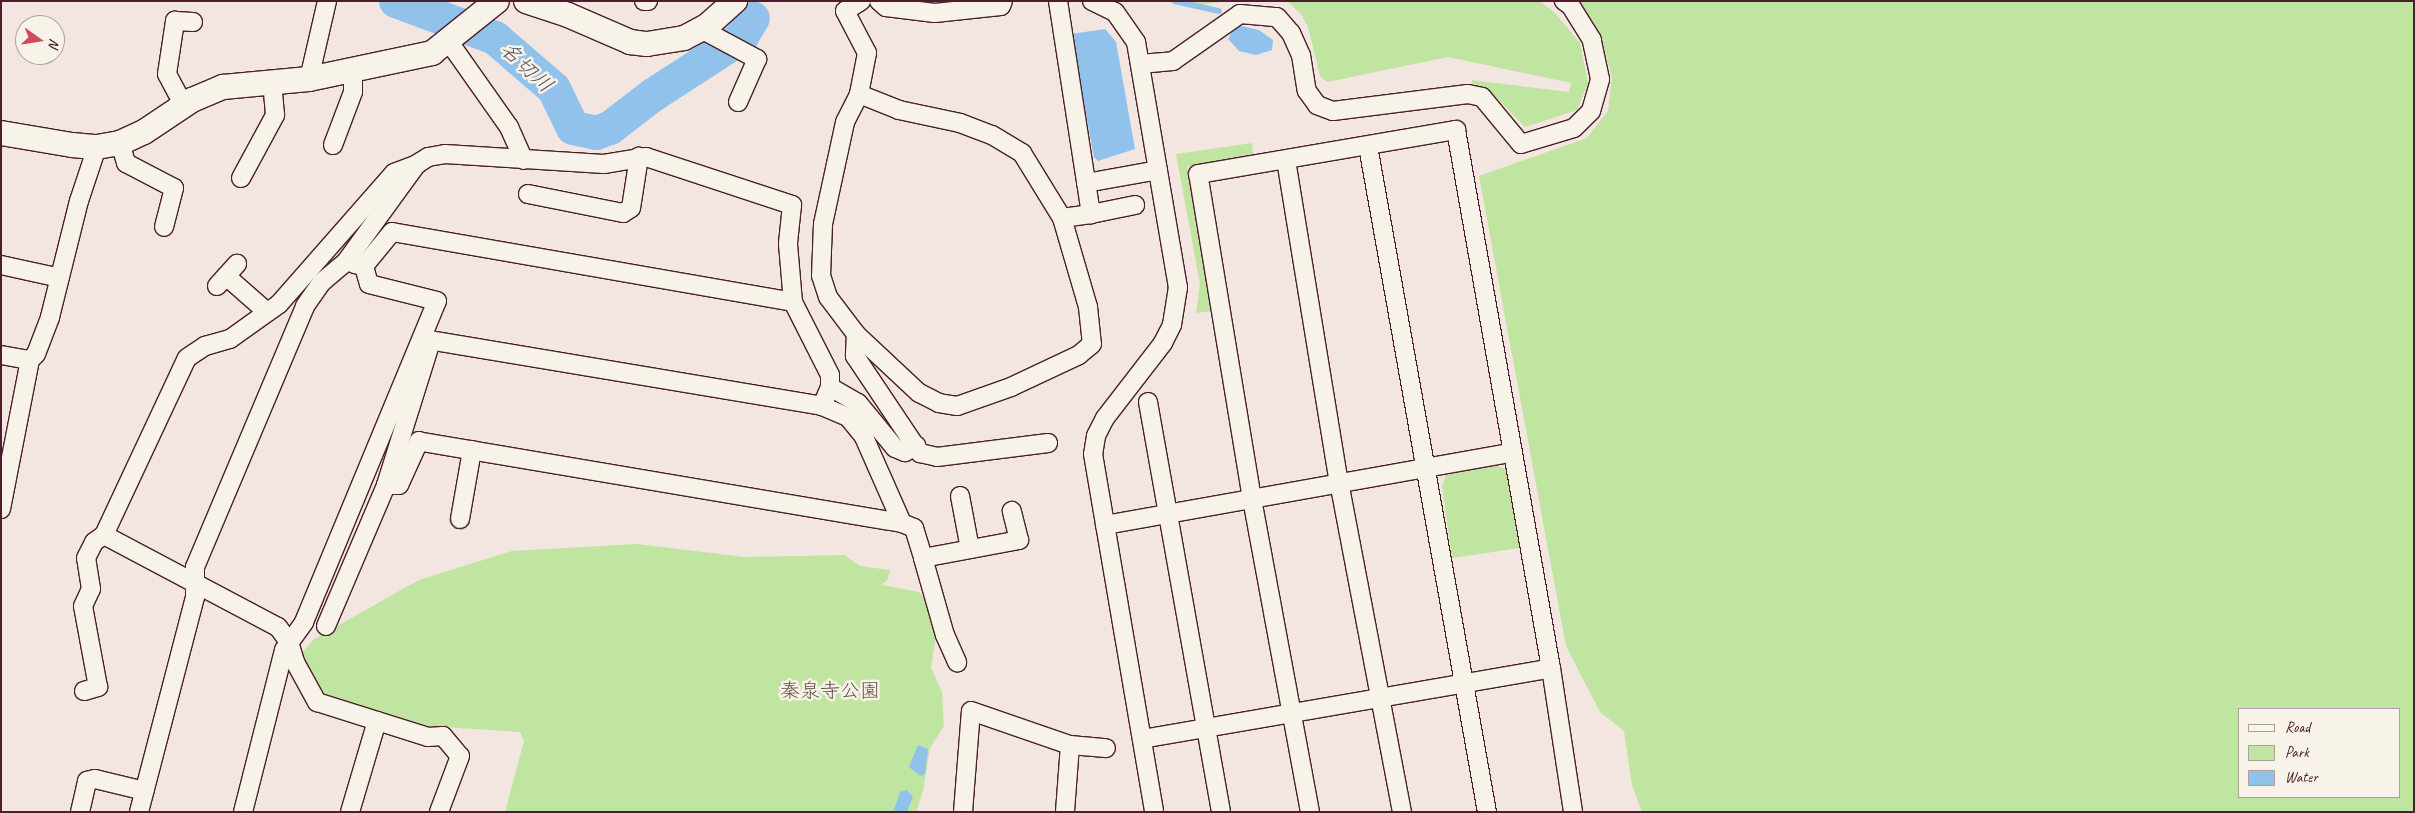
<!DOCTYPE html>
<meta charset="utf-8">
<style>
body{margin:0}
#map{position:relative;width:2415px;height:813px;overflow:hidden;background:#f3e5df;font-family:Caveat,"Klee One",sans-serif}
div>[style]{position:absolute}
.green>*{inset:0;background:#bfe5a0}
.water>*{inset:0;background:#90c2ec}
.stream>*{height:5.5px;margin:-2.75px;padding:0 2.75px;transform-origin:2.75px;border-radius:2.75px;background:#90c2ec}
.river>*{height:34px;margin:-17px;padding:0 17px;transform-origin:17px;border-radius:17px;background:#90c2ec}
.roads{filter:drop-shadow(1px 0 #4a1f2b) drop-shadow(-1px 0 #4a1f2b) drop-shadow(0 1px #4a1f2b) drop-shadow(0 -1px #4a1f2b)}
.street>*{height:18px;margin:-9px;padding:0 9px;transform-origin:9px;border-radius:9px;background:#f7f3e8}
.secondary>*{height:24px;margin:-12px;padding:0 12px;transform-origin:12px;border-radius:12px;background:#f7f3e8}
span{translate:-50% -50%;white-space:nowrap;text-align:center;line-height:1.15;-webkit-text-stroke:5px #f7f3e8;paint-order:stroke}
.park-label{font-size:20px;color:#675048}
.water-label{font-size:21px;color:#5f5065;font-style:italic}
.frame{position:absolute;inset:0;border:2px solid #4a1f2b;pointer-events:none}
.legend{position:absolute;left:2238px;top:708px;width:162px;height:90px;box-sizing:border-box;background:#f7f3e8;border:1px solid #b29e9c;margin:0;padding:6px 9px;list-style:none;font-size:15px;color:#4a1f2b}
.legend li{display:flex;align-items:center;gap:10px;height:25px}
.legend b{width:25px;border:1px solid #b29e9c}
.north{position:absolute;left:15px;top:15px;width:50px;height:50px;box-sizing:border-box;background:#f7f3e8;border:1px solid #b29e9c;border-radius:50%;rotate:103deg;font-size:14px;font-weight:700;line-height:20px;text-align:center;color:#4a1f2b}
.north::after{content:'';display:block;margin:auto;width:18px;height:22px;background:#d1495b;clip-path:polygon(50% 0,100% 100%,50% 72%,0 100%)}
</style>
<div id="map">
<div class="green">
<div style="clip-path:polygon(1190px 1px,1228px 1px,1199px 5px)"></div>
<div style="clip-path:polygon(1287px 1px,1540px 1px,1555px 13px,1580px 43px,1588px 83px,1577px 110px,1525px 127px,1495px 96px,1472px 83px,1472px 80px,1569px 92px,1571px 83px,1448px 57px,1327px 82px,1320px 76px,1308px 27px,1301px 14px)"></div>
<div style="clip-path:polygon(evenodd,1577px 1px,2414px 1px,2414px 812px,1642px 812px,1632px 785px,1624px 731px,1600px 712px,1566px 646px,1479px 176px,1587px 138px,1608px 111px,1612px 78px,1602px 39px,1577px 1px,2239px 709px,2399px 709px,2399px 797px,2239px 797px,2239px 709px)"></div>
<div style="clip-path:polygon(1252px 143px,1253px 156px,1187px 167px,1211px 311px,1196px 313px,1200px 284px,1176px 154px)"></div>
<div style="clip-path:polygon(1495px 465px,1511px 471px,1526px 547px,1452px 558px,1442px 486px,1446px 475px)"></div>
<div style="clip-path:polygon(637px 544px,744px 557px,844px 555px,860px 566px,890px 570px,888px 579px,882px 585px,919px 592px,928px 604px,936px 637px,931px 668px,942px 692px,944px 726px,930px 748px,923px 791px,916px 812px,505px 812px,524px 741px,520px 732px,427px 726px,320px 695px,300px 655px,314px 639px,419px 580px,512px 551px)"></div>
</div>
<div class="water">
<div style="clip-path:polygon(1242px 26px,1259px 30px,1273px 40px,1272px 50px,1256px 55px,1239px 51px,1228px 39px,1234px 28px)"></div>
<div style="clip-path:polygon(1105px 29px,1116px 42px,1135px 149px,1098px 161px,1094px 157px,1071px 34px)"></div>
<div style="clip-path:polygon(918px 745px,928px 749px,925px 774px,920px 776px,909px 767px)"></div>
<div style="clip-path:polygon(907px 790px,913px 797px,907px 812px,893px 812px,900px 792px)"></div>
</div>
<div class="stream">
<div style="left:1175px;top:1px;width:45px;rotate:12.8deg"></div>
</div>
<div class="river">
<div style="left:396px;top:1px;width:106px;rotate:20.5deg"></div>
<div style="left:495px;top:38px;width:78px;rotate:40.8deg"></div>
<div style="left:554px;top:89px;width:43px;rotate:64deg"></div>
<div style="left:573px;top:128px;width:24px;rotate:12deg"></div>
<div style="left:596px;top:133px;width:15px;rotate:-20deg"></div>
<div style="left:610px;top:128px;width:54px;rotate:-37.5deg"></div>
<div style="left:653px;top:95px;width:105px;rotate:-32.9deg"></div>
<div style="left:741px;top:38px;width:23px;rotate:-59deg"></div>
</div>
<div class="roads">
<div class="street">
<div style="left:644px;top:1px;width:4px"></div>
<div style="left:879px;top:1px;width:9px;rotate:41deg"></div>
<div style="left:886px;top:7px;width:49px;rotate:7deg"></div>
<div style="left:935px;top:13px;width:66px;rotate:-6.1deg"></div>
<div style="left:1001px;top:6px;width:5px;rotate:-68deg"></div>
<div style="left:1058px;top:1px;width:216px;rotate:81.2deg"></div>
<div style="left:1091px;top:214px;width:29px;rotate:172deg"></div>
<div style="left:1092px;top:1px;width:25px;rotate:26deg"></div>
<div style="left:1115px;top:12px;width:37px;rotate:55deg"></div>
<div style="left:1136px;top:42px;width:249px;rotate:80.3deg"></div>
<div style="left:1178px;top:287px;width:38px;rotate:99deg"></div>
<div style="left:1172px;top:325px;width:20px;rotate:117deg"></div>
<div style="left:1163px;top:343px;width:95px;rotate:127.7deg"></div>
<div style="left:1105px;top:418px;width:20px;rotate:117deg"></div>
<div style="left:1096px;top:436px;width:18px;rotate:99deg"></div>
<div style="left:1093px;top:454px;width:363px;rotate:80.3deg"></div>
<div style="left:701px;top:29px;width:64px;rotate:28.2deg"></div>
<div style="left:757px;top:59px;width:47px;rotate:113.8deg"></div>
<div style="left:449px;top:42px;width:104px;rotate:54.8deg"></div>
<div style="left:509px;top:127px;width:36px;rotate:66deg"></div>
<div style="left:1140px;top:64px;width:33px;rotate:-5deg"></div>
<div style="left:1173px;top:61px;width:82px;rotate:-35deg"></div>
<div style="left:1240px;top:14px;width:37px;rotate:5deg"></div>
<div style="left:1277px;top:17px;width:21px;rotate:49deg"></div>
<div style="left:1291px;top:33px;width:24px;rotate:66deg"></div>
<div style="left:1301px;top:55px;width:36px;rotate:81deg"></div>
<div style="left:1307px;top:91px;width:17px;rotate:54deg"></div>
<div style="left:1317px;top:105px;width:17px;rotate:21deg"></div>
<div style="left:1333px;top:111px;width:136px;rotate:-7.2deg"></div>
<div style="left:1468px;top:94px;width:14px;rotate:12deg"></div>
<div style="left:1482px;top:97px;width:61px;rotate:50.3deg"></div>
<div style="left:1521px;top:144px;width:55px;rotate:-16.8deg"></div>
<div style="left:1574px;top:128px;width:24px;rotate:-45deg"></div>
<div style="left:1591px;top:111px;width:33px;rotate:-74deg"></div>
<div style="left:1600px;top:79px;width:40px;rotate:-102deg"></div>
<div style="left:1592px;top:40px;width:40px;rotate:-122deg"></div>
<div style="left:1571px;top:6px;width:9px;rotate:-144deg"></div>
<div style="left:309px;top:79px;width:80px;rotate:-77deg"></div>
<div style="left:859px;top:94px;width:43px;rotate:21.8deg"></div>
<div style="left:899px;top:110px;width:62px;rotate:12deg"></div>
<div style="left:960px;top:123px;width:34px;rotate:21deg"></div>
<div style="left:992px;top:135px;width:35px;rotate:31deg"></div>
<div style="left:1022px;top:153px;width:76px;rotate:58.4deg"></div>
<div style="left:1062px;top:218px;width:93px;rotate:73.7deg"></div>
<div style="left:1088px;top:307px;width:37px;rotate:84deg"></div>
<div style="left:1092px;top:344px;width:17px;rotate:140deg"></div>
<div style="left:1079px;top:355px;width:75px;rotate:154.8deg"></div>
<div style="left:1011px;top:387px;width:57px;rotate:160.6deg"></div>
<div style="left:957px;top:406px;width:18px;rotate:-171deg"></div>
<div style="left:939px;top:403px;width:22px;rotate:-153deg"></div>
<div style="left:919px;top:393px;width:86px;rotate:-136.9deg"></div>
<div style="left:856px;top:334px;width:46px;rotate:-127.1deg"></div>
<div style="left:828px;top:297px;width:22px;rotate:-108deg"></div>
<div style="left:821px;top:276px;width:52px;rotate:-87.8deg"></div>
<div style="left:823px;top:224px;width:104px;rotate:-77.8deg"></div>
<div style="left:845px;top:122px;width:31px;rotate:-63deg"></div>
<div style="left:859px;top:94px;width:42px;rotate:-79deg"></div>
<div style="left:867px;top:53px;width:47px;rotate:-117.6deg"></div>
<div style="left:845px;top:11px;width:19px;rotate:-32deg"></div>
<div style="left:184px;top:106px;width:36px;rotate:-118deg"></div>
<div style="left:167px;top:74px;width:54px;rotate:-81.4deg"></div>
<div style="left:175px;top:21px;width:18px;rotate:3deg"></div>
<div style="left:120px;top:143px;width:21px;rotate:73deg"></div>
<div style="left:126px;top:163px;width:54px;rotate:27.5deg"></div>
<div style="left:174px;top:188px;width:40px;rotate:104.4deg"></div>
<div style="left:333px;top:145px;width:57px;rotate:-69.3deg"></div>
<div style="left:353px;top:92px;width:22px;rotate:-90deg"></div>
<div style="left:1368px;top:146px;width:677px;rotate:79.87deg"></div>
<div style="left:1286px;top:160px;width:326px;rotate:80.7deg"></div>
<div style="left:1339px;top:482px;width:336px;rotate:79.2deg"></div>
<div style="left:241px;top:178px;width:72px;rotate:-61.6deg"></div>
<div style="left:275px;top:115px;width:32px;rotate:-95deg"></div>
<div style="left:1086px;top:183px;width:73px;rotate:-10.2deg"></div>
<div style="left:528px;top:194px;width:97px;rotate:11.3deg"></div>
<div style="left:623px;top:213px;width:9px;rotate:-32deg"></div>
<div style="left:631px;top:208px;width:52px;rotate:-81.1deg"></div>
<div style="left:1091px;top:214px;width:45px;rotate:-11.6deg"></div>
<div style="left:354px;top:264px;width:10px;rotate:11deg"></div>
<div style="left:364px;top:266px;width:44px;rotate:-50.5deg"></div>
<div style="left:392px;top:232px;width:407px;rotate:9.9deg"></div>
<div style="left:1px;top:265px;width:60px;rotate:12.4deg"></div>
<div style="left:226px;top:276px;width:55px;rotate:41.3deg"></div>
<div style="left:217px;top:286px;width:30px;rotate:-48deg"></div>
<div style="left:856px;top:334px;width:22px;rotate:93deg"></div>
<div style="left:855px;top:356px;width:117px;rotate:56.2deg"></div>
<div style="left:920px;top:453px;width:17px;rotate:13deg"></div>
<div style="left:937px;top:457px;width:112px;rotate:-7.2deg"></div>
<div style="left:423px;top:339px;width:405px;rotate:9.5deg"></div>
<div style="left:1px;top:355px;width:29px;rotate:10deg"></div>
<div style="left:30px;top:360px;width:8px;rotate:-45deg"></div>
<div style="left:36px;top:354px;width:40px;rotate:-69deg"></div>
<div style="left:50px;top:317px;width:120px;rotate:-76deg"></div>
<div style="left:79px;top:201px;width:57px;rotate:-71.6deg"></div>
<div style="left:830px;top:387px;width:32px;rotate:30deg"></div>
<div style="left:858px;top:403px;width:58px;rotate:50.6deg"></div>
<div style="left:895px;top:448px;width:11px;rotate:22deg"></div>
<div style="left:905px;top:452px;width:13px;rotate:-29deg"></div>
<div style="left:1148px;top:402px;width:416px;rotate:79.9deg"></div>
<div style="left:960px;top:496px;width:54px;rotate:79.3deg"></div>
<div style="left:1px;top:509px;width:152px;rotate:-79deg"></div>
<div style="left:460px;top:519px;width:70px;rotate:-80.1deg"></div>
<div style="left:902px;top:523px;width:13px;rotate:23deg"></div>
<div style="left:914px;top:528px;width:31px;rotate:73deg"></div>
<div style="left:923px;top:558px;width:98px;rotate:-10.6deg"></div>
<div style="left:1019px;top:540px;width:30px;rotate:-104deg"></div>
<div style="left:1105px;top:525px;width:414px;rotate:-10.1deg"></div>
<div style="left:104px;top:535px;width:197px;rotate:27.9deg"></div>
<div style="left:278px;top:627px;width:19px;rotate:54deg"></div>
<div style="left:289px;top:642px;width:21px;rotate:73deg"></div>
<div style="left:295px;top:662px;width:46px;rotate:61.2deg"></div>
<div style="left:317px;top:702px;width:116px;rotate:17.5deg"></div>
<div style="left:428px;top:737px;width:15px;rotate:-4deg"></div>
<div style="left:443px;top:736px;width:26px;rotate:50deg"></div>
<div style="left:460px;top:756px;width:60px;rotate:110.6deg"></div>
<div style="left:923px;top:558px;width:80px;rotate:74.1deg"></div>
<div style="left:945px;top:635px;width:30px;rotate:66deg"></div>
<div style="left:326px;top:626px;width:153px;rotate:-66.9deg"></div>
<div style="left:84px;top:691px;width:15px;rotate:-16deg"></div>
<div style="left:98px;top:687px;width:82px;rotate:-100.5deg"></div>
<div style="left:83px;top:606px;width:19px;rotate:-65deg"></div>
<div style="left:91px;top:589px;width:31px;rotate:-99deg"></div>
<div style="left:86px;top:558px;width:18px;rotate:-63deg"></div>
<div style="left:94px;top:542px;width:12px;rotate:-35deg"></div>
<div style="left:104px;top:535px;width:195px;rotate:-64.9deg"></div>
<div style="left:187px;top:358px;width:22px;rotate:-34deg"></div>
<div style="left:205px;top:346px;width:26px;rotate:-16deg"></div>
<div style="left:230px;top:339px;width:60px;rotate:-35.5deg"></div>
<div style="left:279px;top:304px;width:174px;rotate:-48.7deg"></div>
<div style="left:394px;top:173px;width:25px;rotate:-21deg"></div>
<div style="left:1142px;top:739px;width:415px;rotate:-9.8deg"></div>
<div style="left:1070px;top:745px;width:36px;rotate:5deg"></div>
<div style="left:80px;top:812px;width:32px;rotate:-77deg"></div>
<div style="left:87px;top:781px;width:8px;rotate:-14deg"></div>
<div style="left:95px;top:779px;width:51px;rotate:13.5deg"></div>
<div style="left:139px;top:812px;width:222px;rotate:-75.4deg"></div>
<div style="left:195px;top:597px;width:30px;rotate:-90deg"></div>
<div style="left:195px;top:567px;width:283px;rotate:-67.1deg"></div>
<div style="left:305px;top:306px;width:29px;rotate:-55deg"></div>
<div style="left:322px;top:282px;width:30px;rotate:-40deg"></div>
<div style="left:345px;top:263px;width:122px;rotate:-54deg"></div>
<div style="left:417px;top:164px;width:13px;rotate:-32deg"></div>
<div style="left:428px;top:157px;width:17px;rotate:-10deg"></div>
<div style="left:445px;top:154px;width:159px;rotate:3.6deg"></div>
<div style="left:604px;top:164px;width:43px;rotate:-9.5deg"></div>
<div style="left:646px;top:157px;width:154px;rotate:18.2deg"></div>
<div style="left:792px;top:205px;width:39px;rotate:96deg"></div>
<div style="left:788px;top:244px;width:58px;rotate:85.1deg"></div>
<div style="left:793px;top:302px;width:82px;rotate:63.1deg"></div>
<div style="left:830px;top:375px;width:12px;rotate:90deg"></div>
<div style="left:830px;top:387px;width:21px;rotate:113deg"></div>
<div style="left:822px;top:406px;width:28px;rotate:23deg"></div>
<div style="left:848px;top:417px;width:26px;rotate:51deg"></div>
<div style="left:864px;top:437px;width:94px;rotate:66.2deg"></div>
<div style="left:902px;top:523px;width:490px;rotate:-170.4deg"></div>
<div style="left:419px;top:441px;width:48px;rotate:114.4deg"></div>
<div style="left:399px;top:485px;width:13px;rotate:180deg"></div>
<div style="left:386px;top:485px;width:151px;rotate:-72.6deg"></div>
<div style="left:243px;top:812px;width:167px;rotate:-75.8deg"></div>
<div style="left:284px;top:650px;width:34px;rotate:-54deg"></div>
<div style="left:304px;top:622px;width:347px;rotate:-67.5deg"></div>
<div style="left:437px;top:301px;width:70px;rotate:-166deg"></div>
<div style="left:369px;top:284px;width:19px;rotate:-106deg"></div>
<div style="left:350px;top:812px;width:95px;rotate:-73.5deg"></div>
<div style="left:963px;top:812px;width:101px;rotate:-85.5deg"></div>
<div style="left:971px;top:711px;width:105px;rotate:19deg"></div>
<div style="left:1070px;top:745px;width:67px;rotate:94.3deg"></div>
<div style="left:1310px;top:812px;width:318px;rotate:-100.5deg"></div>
<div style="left:1252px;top:499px;width:329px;rotate:-99.4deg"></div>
<div style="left:1198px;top:174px;width:262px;rotate:-9.7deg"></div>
<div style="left:1456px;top:130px;width:546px;rotate:79.99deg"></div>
<div style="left:1551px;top:668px;width:146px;rotate:81.3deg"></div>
</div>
<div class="secondary">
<div style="left:526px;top:1px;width:44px;rotate:18.4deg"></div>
<div style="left:568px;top:15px;width:68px;rotate:23.5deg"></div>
<div style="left:630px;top:42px;width:17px;rotate:7deg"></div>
<div style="left:647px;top:44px;width:37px;rotate:-9deg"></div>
<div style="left:684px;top:38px;width:26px;rotate:-28deg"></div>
<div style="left:707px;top:26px;width:38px;rotate:-42deg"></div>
<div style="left:1px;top:133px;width:72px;rotate:9.6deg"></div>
<div style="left:72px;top:145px;width:25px;rotate:5deg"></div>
<div style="left:97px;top:147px;width:23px;rotate:-10deg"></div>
<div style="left:120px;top:143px;width:26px;rotate:-25deg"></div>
<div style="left:144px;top:132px;width:58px;rotate:-33.7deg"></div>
<div style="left:192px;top:100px;width:34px;rotate:-23deg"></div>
<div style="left:223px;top:87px;width:86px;rotate:-5.3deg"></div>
<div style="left:309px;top:79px;width:126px;rotate:-11.9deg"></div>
<div style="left:432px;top:53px;width:83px;rotate:-38.7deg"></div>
</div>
</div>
<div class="park-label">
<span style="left:830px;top:690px">秦泉寺公園</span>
</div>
<div class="water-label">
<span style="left:527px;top:67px;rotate:43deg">名切川</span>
</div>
<div class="frame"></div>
<ul class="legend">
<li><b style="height:6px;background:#f7f3e8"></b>Road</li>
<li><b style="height:14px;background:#bfe5a0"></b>Park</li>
<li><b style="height:14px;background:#90c2ec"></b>Water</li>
</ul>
<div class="north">N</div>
</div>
